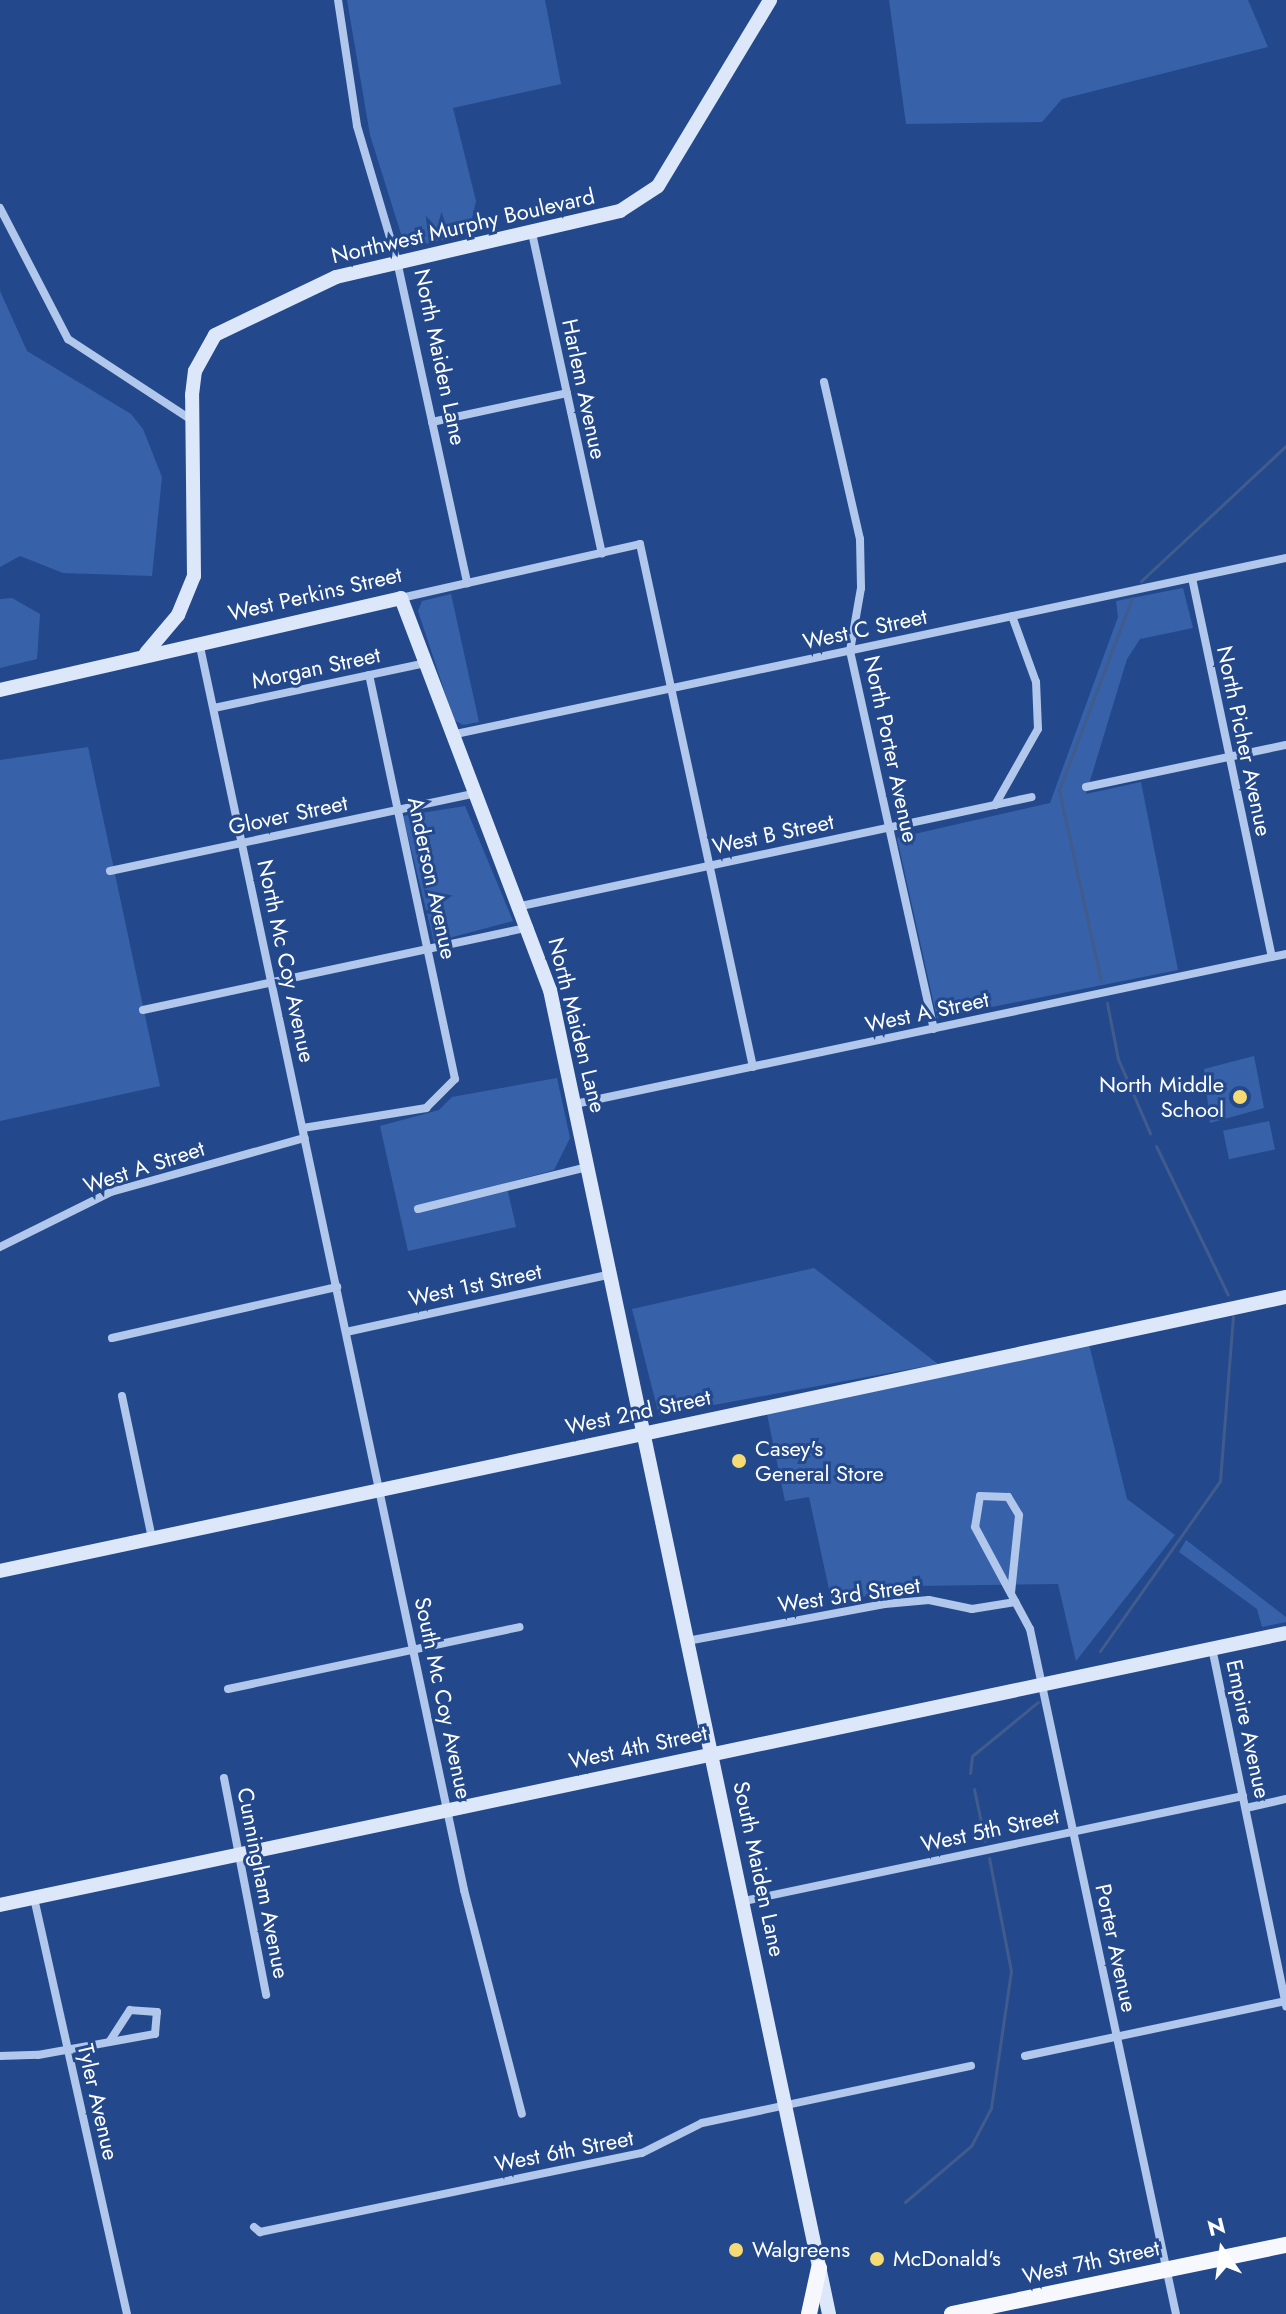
<!DOCTYPE html>
<style>
body{margin:0}
#map{position:relative;width:1286px;height:2314px;overflow:hidden;background:#23498c;font-family:Jost,sans-serif}
div>[style]{position:absolute}
.green>*{inset:0;background:#3762a9;transform-origin:0 0}
.stream>*{height:3px;margin:-1.5px;padding:0 1.5px;transform-origin:1.5px;border-radius:1.5px;background:#405b8c}
.street>*{height:8px;margin:-4px;padding:0 4px;transform-origin:4px;border-radius:4px;background:#b1c7eb}
.secondary>*{height:14px;margin:-7px;padding:0 7px;transform-origin:7px;border-radius:7px;background:#dce7f9}
.primary>*{height:16px;margin:-8px;padding:0 8px;transform-origin:8px;border-radius:8px;background:#f6f8fe}
.dots>*{width:22px;height:22px;translate:-50% -50%;box-sizing:border-box;border:4px solid #23498c;border-radius:50%}
span{translate:-50% -50%;white-space:nowrap;text-align:center;line-height:1.15;-webkit-text-stroke:6px #23498c;paint-order:stroke}
.street-label{font-size:22px;color:#fff}
.poi-label{font-size:22px;color:#fff}
.right{translate:-100% -50%;text-align:right}
.left{translate:0 -50%;text-align:left}
.north{position:absolute;left:1182px;top:2210px;width:80px;height:80px;-webkit-text-stroke:6px #23498c;paint-order:stroke;rotate:346deg;font-size:22px;font-weight:700;line-height:32px;text-align:center;color:#fff}
.north::after{content:'';display:block;margin:auto;width:28px;height:36px;background:#fff;clip-path:polygon(50% 0,100% 100%,50% 72%,0 100%)}
</style>
<div id="map">
<div class="green">
<div style="clip-path:polygon(347px 0,545px 0,561px 84px,453px 108px,476px 201px,468px 235px,415px 246px,402px 237px,370px 135px)"></div>
<div style="clip-path:polygon(889px 0,1248px 0,1268px 47px,1062px 99px,1042px 122px,906px 124px)"></div>
<div style="clip-path:polygon(0 291px,27px 351px,131px 414px,143px 429px,162px 477px,152px 576px,63px 573px,20px 556px,0 567px)"></div>
<div style="clip-path:polygon(1183px 588px,1193px 628px,1140px 639px,1127px 659px,1086px 794px,1141px 782px,1178px 970px,937px 1018px,897px 838px,1050px 803px,1118px 617px,1116px 601px)"></div>
<div style="clip-path:polygon(451px 594px,479px 722px,463px 725px,454px 720px,418px 611px,422px 601px)"></div>
<div style="clip-path:polygon(12px 598px,40px 614px,37px 659px,0 668px,0 599px)"></div>
<div style="clip-path:polygon(88px 747px,160px 1086px,0 1121px,0 760px)"></div>
<div style="clip-path:polygon(465px 806px,513px 921px,434px 942px,403px 816px)"></div>
<div style="clip-path:polygon(1254px 1056px,1264px 1108px,1210px 1123px,1204px 1069px)"></div>
<div style="clip-path:polygon(557px 1078px,570px 1138px,554px 1170px,506px 1183px,516px 1227px,408px 1251px,380px 1126px,439px 1110px,452px 1097px)"></div>
<div style="left:1269px;top:1121px;width:29px;height:47px;rotate:78deg"></div>
<div style="clip-path:polygon(814px 1268px,938px 1364px,659px 1415px,632px 1309px)"></div>
<div style="clip-path:polygon(1089px 1344px,1127px 1499px,1175px 1535px,1076px 1661px,1058px 1584px,916px 1586px,832px 1603px,809px 1497px,785px 1501px,767px 1414px)"></div>
<div style="clip-path:polygon(1186px 1540px,1286px 1617px,1286px 1622px,1262px 1627px,1257px 1609px,1179px 1552px)"></div>
</div>
<div class="stream">
<div style="left:1141px;top:581px;width:198px;rotate:-43deg"></div>
<div style="left:1101px;top:981px;width:196px;rotate:-102.4deg"></div>
<div style="left:1059px;top:790px;width:205px;rotate:-69.2deg"></div>
<div style="left:1107px;top:1003px;width:57px;rotate:78.9deg"></div>
<div style="left:1118px;top:1059px;width:81px;rotate:66.6deg"></div>
<div style="left:1156px;top:1146px;width:165px;rotate:64.2deg"></div>
<div style="left:1100px;top:1651px;width:208px;rotate:-54.8deg"></div>
<div style="left:1220px;top:1481px;width:165px;rotate:-85.5deg"></div>
<div style="left:970px;top:1773px;width:17px;rotate:-83deg"></div>
<div style="left:972px;top:1756px;width:85px;rotate:-39.3deg"></div>
<div style="left:974px;top:1789px;width:53px;rotate:78.1deg"></div>
<div style="left:905px;top:2202px;width:87px;rotate:-40.3deg"></div>
<div style="left:971px;top:2146px;width:43px;rotate:-62.2deg"></div>
<div style="left:991px;top:2108px;width:138px;rotate:-81.7deg"></div>
<div style="left:1011px;top:1971px;width:115px;rotate:-101deg"></div>
</div>
<div class="street">
<div style="left:338px;top:0;width:127px;rotate:81.4deg"></div>
<div style="left:357px;top:126px;width:141px;rotate:73.5deg"></div>
<div style="left:397px;top:261px;width:330px;rotate:77.7deg"></div>
<div style="left:0;top:208px;width:148px;rotate:62.6deg"></div>
<div style="left:68px;top:339px;width:148px;rotate:33.2deg"></div>
<div style="left:532px;top:233px;width:328px;rotate:77.7deg"></div>
<div style="left:824px;top:382px;width:161px;rotate:77.1deg"></div>
<div style="left:860px;top:539px;width:49px;rotate:88.8deg"></div>
<div style="left:861px;top:588px;width:64px;rotate:99.9deg"></div>
<div style="left:850px;top:651px;width:387px;rotate:77.5deg"></div>
<div style="left:432px;top:422px;width:138px;rotate:-12.1deg"></div>
<div style="left:1192px;top:578px;width:387px;rotate:78.1deg"></div>
<div style="left:401px;top:598px;width:245px;rotate:-12.7deg"></div>
<div style="left:640px;top:544px;width:535px;rotate:77.81deg"></div>
<div style="left:199px;top:642px;width:1276px;rotate:78.01deg"></div>
<div style="left:464px;top:1890px;width:231px;rotate:75.5deg"></div>
<div style="left:214px;top:708px;width:216px;rotate:-12deg"></div>
<div style="left:451px;top:735px;width:854px;rotate:-11.97deg"></div>
<div style="left:1086px;top:787px;width:204px;rotate:-11.9deg"></div>
<div style="left:995px;top:805px;width:87px;rotate:-60.5deg"></div>
<div style="left:1038px;top:729px;width:47px;rotate:-92.4deg"></div>
<div style="left:1036px;top:682px;width:70px;rotate:-110deg"></div>
<div style="left:110px;top:871px;width:371px;rotate:-12deg"></div>
<div style="left:521px;top:906px;width:522px;rotate:-12.04deg"></div>
<div style="left:143px;top:1010px;width:395px;rotate:-12.1deg"></div>
<div style="left:575px;top:1104px;width:727px;rotate:-11.91deg"></div>
<div style="left:303px;top:1128px;width:125px;rotate:-9.2deg"></div>
<div style="left:426px;top:1108px;width:41px;rotate:-45deg"></div>
<div style="left:455px;top:1079px;width:413px;rotate:-102deg"></div>
<div style="left:418px;top:1209px;width:175px;rotate:-13.9deg"></div>
<div style="left:0;top:1247px;width:124px;rotate:-26.4deg"></div>
<div style="left:111px;top:1192px;width:201px;rotate:-15.6deg"></div>
<div style="left:346px;top:1332px;width:271px;rotate:-12.3deg"></div>
<div style="left:112px;top:1338px;width:231px;rotate:-12.8deg"></div>
<div style="left:122px;top:1396px;width:145px;rotate:78.1deg"></div>
<div style="left:1011px;top:1593px;width:78px;rotate:-84.1deg"></div>
<div style="left:1019px;top:1515px;width:21px;rotate:-121deg"></div>
<div style="left:1008px;top:1497px;width:28px;rotate:-178deg"></div>
<div style="left:980px;top:1496px;width:31px;rotate:99deg"></div>
<div style="left:975px;top:1527px;width:116px;rotate:61.7deg"></div>
<div style="left:1030px;top:1629px;width:700px;rotate:77.97deg"></div>
<div style="left:687px;top:1641px;width:201px;rotate:-10.6deg"></div>
<div style="left:885px;top:1604px;width:44px;rotate:-5.2deg"></div>
<div style="left:929px;top:1600px;width:44px;rotate:11.8deg"></div>
<div style="left:972px;top:1609px;width:44px;rotate:-9.2deg"></div>
<div style="left:1212px;top:1648px;width:366px;rotate:78.3deg"></div>
<div style="left:228px;top:1689px;width:298px;rotate:-12deg"></div>
<div style="left:224px;top:1778px;width:221px;rotate:79deg"></div>
<div style="left:1246px;top:1808px;width:41px;rotate:-12.7deg"></div>
<div style="left:34px;top:1898px;width:426px;rotate:77.4deg"></div>
<div style="left:744px;top:1901px;width:510px;rotate:-11.88deg"></div>
<div style="left:0;top:2056px;width:38px;rotate:-2deg"></div>
<div style="left:38px;top:2055px;width:119px;rotate:-10.2deg"></div>
<div style="left:155px;top:2034px;width:22px;rotate:-85deg"></div>
<div style="left:157px;top:2012px;width:27px;rotate:-176deg"></div>
<div style="left:130px;top:2010px;width:38px;rotate:123deg"></div>
<div style="left:1025px;top:2056px;width:267px;rotate:-11.9deg"></div>
<div style="left:254px;top:2227px;width:8px;rotate:40deg"></div>
<div style="left:260px;top:2232px;width:390px;rotate:-11.7deg"></div>
<div style="left:642px;top:2153px;width:67px;rotate:-26.6deg"></div>
<div style="left:702px;top:2123px;width:275px;rotate:-12deg"></div>
</div>
<div class="secondary">
<div style="left:146px;top:653px;width:50px;rotate:-49.9deg"></div>
<div style="left:178px;top:615px;width:42px;rotate:-67.7deg"></div>
<div style="left:194px;top:576px;width:181px;rotate:-90.6deg"></div>
<div style="left:192px;top:395px;width:24px;rotate:-83deg"></div>
<div style="left:195px;top:371px;width:41px;rotate:-60.9deg"></div>
<div style="left:215px;top:335px;width:134px;rotate:-25.6deg"></div>
<div style="left:336px;top:277px;width:292px;rotate:-13.1deg"></div>
<div style="left:620px;top:211px;width:45px;rotate:-33.3deg"></div>
<div style="left:658px;top:186px;width:217px;rotate:-58.9deg"></div>
<div style="left:0;top:690px;width:411px;rotate:-12.9deg"></div>
<div style="left:401px;top:598px;width:419px;rotate:69.2deg"></div>
<div style="left:550px;top:990px;width:1353px;rotate:78.1deg"></div>
<div style="left:0;top:1571px;width:1315px;rotate:-12.03deg"></div>
<div style="left:0;top:1905px;width:1314px;rotate:-11.94deg"></div>
</div>
<div class="primary">
<div style="left:809px;top:2314px;width:47px;rotate:-77.7deg"></div>
<div style="left:952px;top:2314px;width:341px;rotate:-11.7deg"></div>
</div>
<div class="dots">
<div style="left:1240px;top:1097px;background:#f6da74"></div>
<div style="left:739px;top:1461px;background:#f6da74"></div>
<div style="left:736px;top:2250px;background:#f6da74"></div>
<div style="left:877px;top:2259px;background:#f6da74"></div>
</div>
<div class="street-label">
<span style="left:463px;top:226px;rotate:-13deg">Northwest Murphy Boulevard</span>
<span style="left:440px;top:357px;rotate:78deg">North Maiden Lane</span>
<span style="left:584px;top:389px;rotate:78deg">Harlem Avenue</span>
<span style="left:315px;top:594px;rotate:-13deg">West Perkins Street</span>
<span style="left:865px;top:629px;rotate:-12deg">West C Street</span>
<span style="left:316px;top:668px;rotate:-12deg">Morgan Street</span>
<span style="left:1244px;top:741px;rotate:78deg">North Picher Avenue</span>
<span style="left:891px;top:749px;rotate:78deg">North Porter Avenue</span>
<span style="left:288px;top:815px;rotate:-12deg">Glover Street</span>
<span style="left:773px;top:834px;rotate:-12deg">West B Street</span>
<span style="left:432px;top:878px;rotate:78deg">Anderson Avenue</span>
<span style="left:286px;top:961px;rotate:78deg">North Mc Coy Avenue</span>
<span style="left:927px;top:1012px;rotate:-12deg">West A Street</span>
<span style="left:577px;top:1025px;rotate:76deg">North Maiden Lane</span>
<span style="left:144px;top:1167px;rotate:-18deg">West A Street</span>
<span style="left:475px;top:1285px;rotate:-12deg">West 1st Street</span>
<span style="left:638px;top:1412px;rotate:-12deg">West 2nd Street</span>
<span style="left:849px;top:1595px;rotate:-8deg">West 3rd Street</span>
<span style="left:443px;top:1698px;rotate:78deg">South Mc Coy Avenue</span>
<span style="left:1248px;top:1729px;rotate:78deg">Empire Avenue</span>
<span style="left:638px;top:1747px;rotate:-12deg">West 4th Street</span>
<span style="left:990px;top:1830px;rotate:-12deg">West 5th Street</span>
<span style="left:759px;top:1869px;rotate:78deg">South Maiden Lane</span>
<span style="left:263px;top:1883px;rotate:79deg">Cunningham Avenue</span>
<span style="left:1116px;top:1948px;rotate:78deg">Porter Avenue</span>
<span style="left:98px;top:2102px;rotate:77deg">Tyler Avenue</span>
<span style="left:564px;top:2151px;rotate:-11deg">West 6th Street</span>
<span style="left:1091px;top:2262px;rotate:-12deg">West 7th Street</span>
</div>
<div class="poi-label">
<span class="right" style="left:1224px;top:1097px">North Middle<br>School</span>
<span class="left" style="left:755px;top:1461px">Casey's<br>General Store</span>
<span class="left" style="left:752px;top:2250px">Walgreens</span>
<span class="left" style="left:893px;top:2259px">McDonald's</span>
</div>
<div class="north">N</div>
</div>
